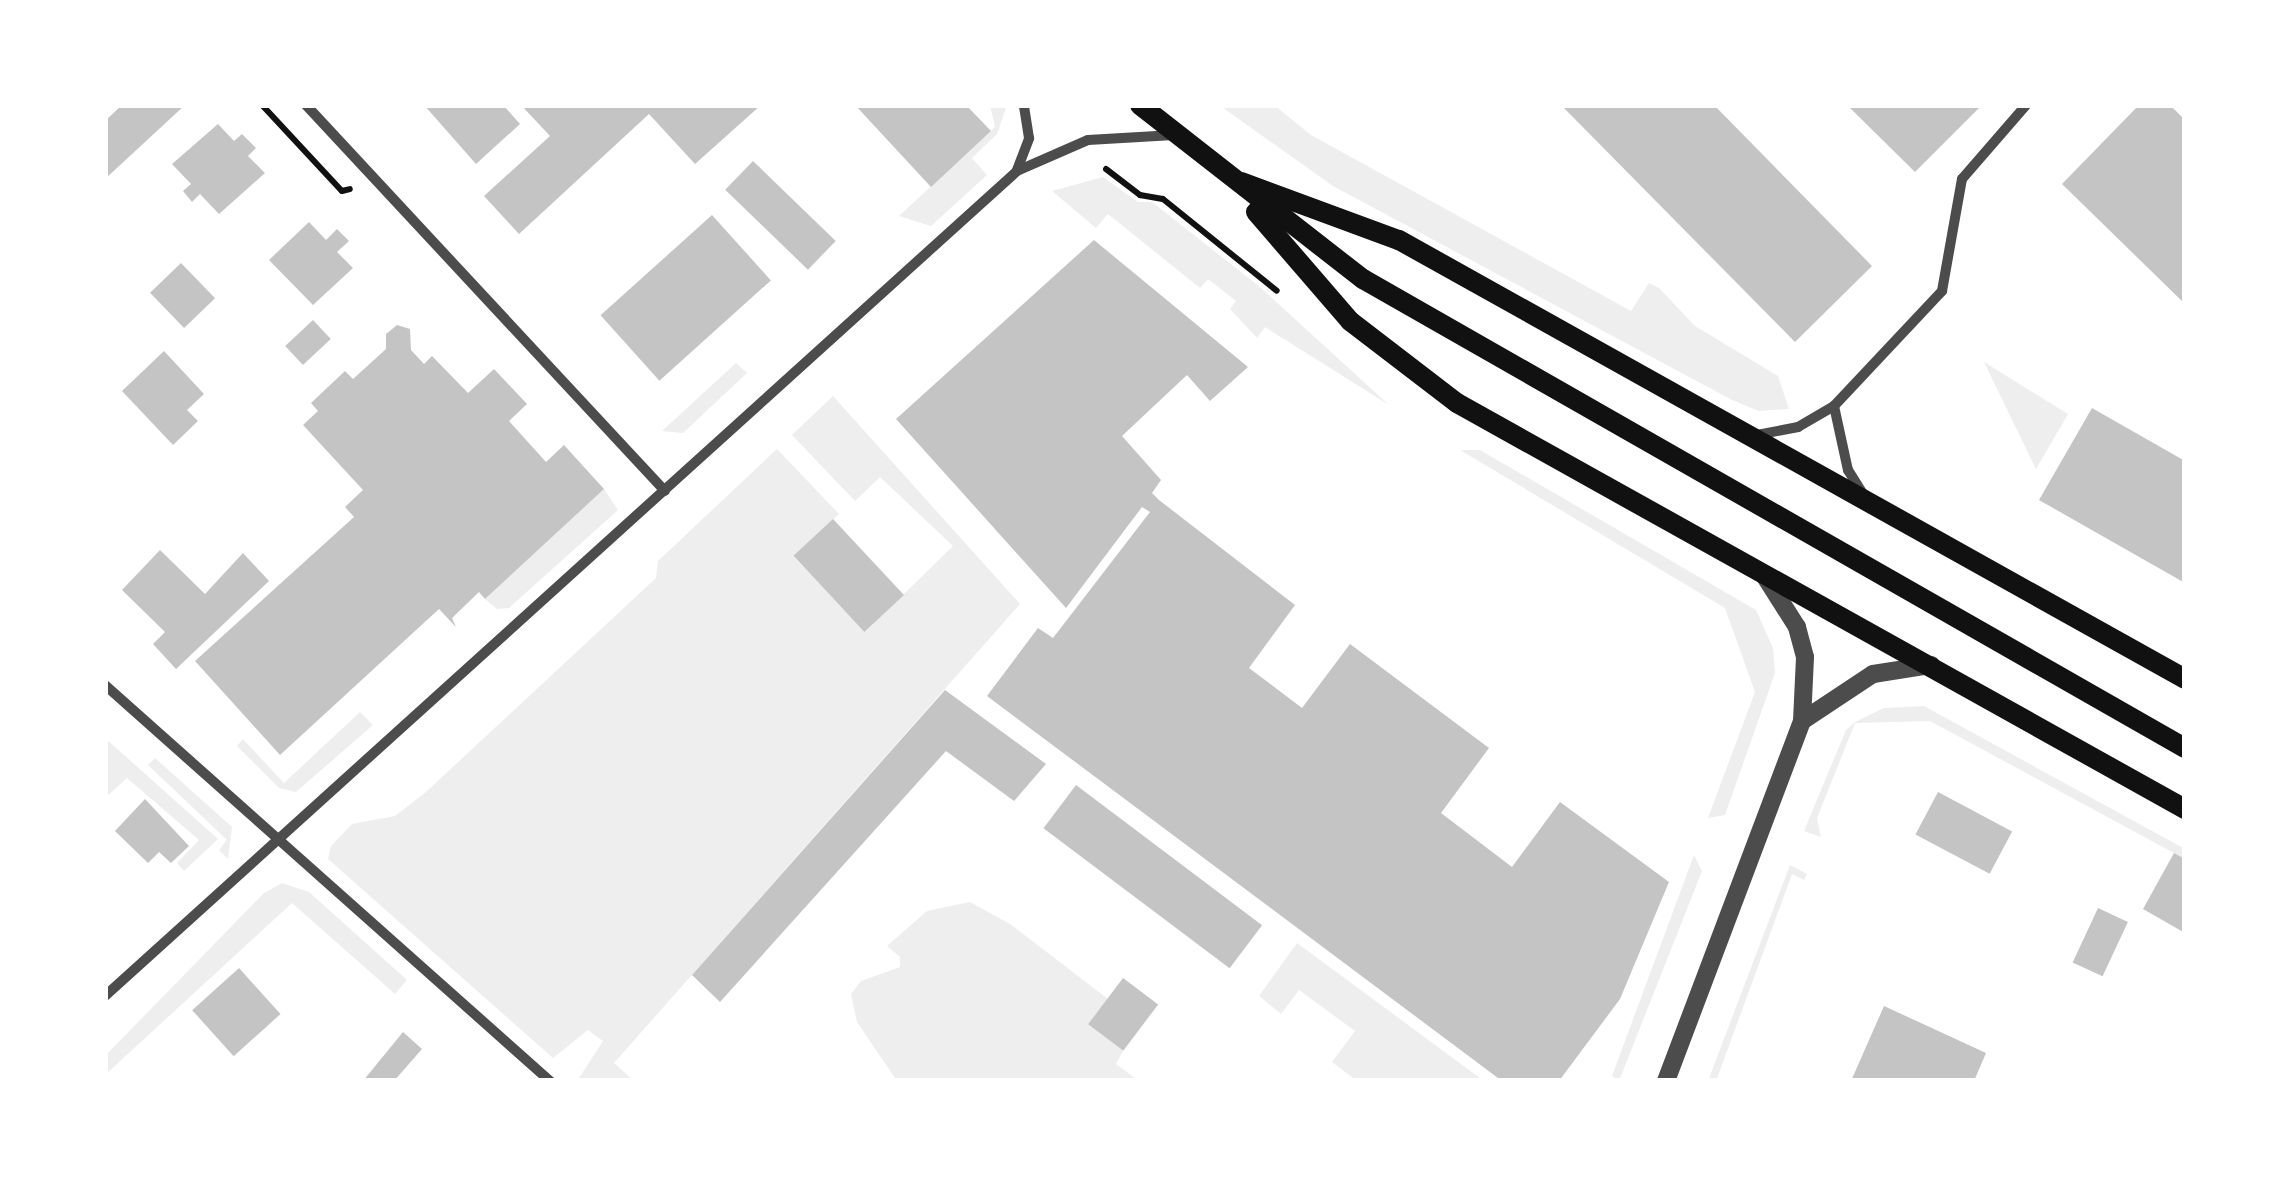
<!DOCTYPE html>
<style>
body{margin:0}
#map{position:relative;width:2290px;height:1186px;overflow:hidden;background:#fff;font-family:Figtree,sans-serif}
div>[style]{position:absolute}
.green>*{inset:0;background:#eee}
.building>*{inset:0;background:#c4c4c4;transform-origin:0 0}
.path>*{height:6px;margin:-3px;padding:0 3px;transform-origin:3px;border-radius:3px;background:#111}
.minor>*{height:10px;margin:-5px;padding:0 5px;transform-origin:5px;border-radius:5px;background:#4c4c4c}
.tertiary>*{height:18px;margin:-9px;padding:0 9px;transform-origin:9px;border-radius:9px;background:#4c4c4c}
.secondary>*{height:20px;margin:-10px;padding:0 10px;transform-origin:10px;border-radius:10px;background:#111}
span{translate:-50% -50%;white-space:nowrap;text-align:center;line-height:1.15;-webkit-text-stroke:8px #fff;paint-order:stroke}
.frame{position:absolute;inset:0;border:108px solid #fff;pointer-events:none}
</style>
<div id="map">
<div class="green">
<div style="clip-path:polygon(990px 105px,1007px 105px,997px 134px,972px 158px,987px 175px,931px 226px,899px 216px,995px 127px)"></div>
<div style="clip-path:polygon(1219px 105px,1274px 105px,1311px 135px,1631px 311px,1649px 283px,1659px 288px,1695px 326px,1778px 376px,1789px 409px,1759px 411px,1732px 400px,1333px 186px)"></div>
<div style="clip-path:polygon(1103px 177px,1138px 202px,1152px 202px,1260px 287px,1389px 405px,1265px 327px,1257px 338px,1230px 309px,1236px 301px,1208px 279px,1200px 288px,1108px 214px,1096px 228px,1052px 191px)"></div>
<div style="clip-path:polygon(1984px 362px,2068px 414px,2036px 469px)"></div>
<div style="clip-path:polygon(736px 363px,747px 373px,683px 433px,662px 431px)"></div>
<div style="clip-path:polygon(833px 396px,1020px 604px,614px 1063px,634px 1081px,577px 1081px,603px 1041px,588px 1030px,553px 1058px,328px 859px,331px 846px,352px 824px,395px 816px,426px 792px,656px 578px,658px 561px,777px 449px,839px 514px,794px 557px,865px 632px,953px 546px,880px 477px,855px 501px,792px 435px)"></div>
<div style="clip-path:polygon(1460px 450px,1480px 450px,1756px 610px,1773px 648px,1775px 673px,1725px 815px,1708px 818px,1755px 692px,1725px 608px)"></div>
<div style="clip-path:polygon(604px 489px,618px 510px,509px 608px,497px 609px,485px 599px)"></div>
<div style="clip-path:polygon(1924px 706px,2185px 849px,2185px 859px,1930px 721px,1855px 723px,1817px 818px,1821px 837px,1804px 831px,1846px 730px,1855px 722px,1884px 708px)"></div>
<div style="clip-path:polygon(360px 712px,373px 725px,296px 792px,279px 788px,237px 746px,243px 739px,284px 783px)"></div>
<div style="clip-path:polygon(105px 738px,218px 839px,184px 871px,177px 863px,199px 840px,127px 778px,105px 798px)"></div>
<div style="clip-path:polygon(155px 758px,232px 827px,228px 859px,219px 850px,227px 840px,148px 765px)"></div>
<div style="clip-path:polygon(1694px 855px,1702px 871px,1619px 1081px,1612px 1076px)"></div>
<div style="clip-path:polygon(1790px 865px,1807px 874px,1804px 880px,1792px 874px,1716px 1081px,1708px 1081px)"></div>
<div style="clip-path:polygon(282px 883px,309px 892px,407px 980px,395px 994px,292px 903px,105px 1075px,105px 1056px,264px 893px)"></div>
<div style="clip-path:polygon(970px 902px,1010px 924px,1108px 999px,1089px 1025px,1123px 1051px,1116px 1064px,1139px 1081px,897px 1081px,857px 1022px,851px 994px,861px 981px,900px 967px,900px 957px,887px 946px,927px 911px)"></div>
<div style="clip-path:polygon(1297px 943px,1484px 1081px,1357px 1081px,1332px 1062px,1355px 1031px,1299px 990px,1281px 1014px,1259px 996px)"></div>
</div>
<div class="building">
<div style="clip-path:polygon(122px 105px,185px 105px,105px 179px,105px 121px)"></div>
<div style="clip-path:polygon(424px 105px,503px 105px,520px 124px,476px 164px)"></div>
<div style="clip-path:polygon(521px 105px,761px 105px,695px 164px,649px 114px,519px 234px,484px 196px,550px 136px)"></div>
<div style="clip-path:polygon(855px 105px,966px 105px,991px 131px,931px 187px)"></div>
<div style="clip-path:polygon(1561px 105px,1714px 105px,1872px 266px,1795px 342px)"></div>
<div style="clip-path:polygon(1847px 105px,1982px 105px,1915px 172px)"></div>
<div style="clip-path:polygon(2139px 105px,2170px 105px,2185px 120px,2185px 304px,2062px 184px)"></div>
<div style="clip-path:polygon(218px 124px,234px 141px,242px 134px,256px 148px,248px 156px,265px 173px,219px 214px,200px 194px,192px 202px,183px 191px,191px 184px,172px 164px)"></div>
<div style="left:753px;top:161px;width:115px;height:40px;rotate:44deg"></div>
<div style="left:712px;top:215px;width:88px;height:150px;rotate:48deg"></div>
<div style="clip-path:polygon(309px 222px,326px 240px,337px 229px,349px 241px,337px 252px,353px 268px,313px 305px,269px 260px)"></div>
<div style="clip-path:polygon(1094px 240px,1248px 367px,1210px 401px,1187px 375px,1122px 436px,1161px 480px,1152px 493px,1159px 500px,1295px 605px,1249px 668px,1302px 708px,1350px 644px,1489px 748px,1441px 813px,1512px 867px,1560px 802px,1669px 882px,1620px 999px,1559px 1081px,1502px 1081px,987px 696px,1038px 628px,1053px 638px,1150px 512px,1142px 507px,1066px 608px,896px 419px)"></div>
<div style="left:181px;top:263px;width:49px;height:43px;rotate:46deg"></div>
<div style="left:313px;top:320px;width:26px;height:38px;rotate:47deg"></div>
<div style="clip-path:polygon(397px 325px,410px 329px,411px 350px,424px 364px,432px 356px,468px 393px,494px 369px,527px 404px,509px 421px,546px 462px,564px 445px,604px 489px,485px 599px,479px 592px,452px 618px,456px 627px,439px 609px,280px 755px,195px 661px,354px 517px,345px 507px,363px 490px,303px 425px,318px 411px,311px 403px,345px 371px,353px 379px,386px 349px,386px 334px)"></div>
<div style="clip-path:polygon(164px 351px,204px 394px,187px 410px,198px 421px,173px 445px,122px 391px)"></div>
<div style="clip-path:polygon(2092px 408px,2185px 461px,2185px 583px,2039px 500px)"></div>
<div style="left:833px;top:519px;width:104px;height:54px;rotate:47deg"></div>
<div style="clip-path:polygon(160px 550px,205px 594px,243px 553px,269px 581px,176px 669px,153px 644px,165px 632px,122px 590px)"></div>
<div style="clip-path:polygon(945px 690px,1046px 764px,1014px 801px,946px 751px,720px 1002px,692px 975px)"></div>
<div style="left:1076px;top:785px;width:233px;height:54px;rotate:37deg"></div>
<div style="left:1938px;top:792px;width:84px;height:48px;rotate:28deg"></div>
<div style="clip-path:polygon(145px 799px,189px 846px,171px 863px,159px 852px,148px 863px,115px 831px)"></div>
<div style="clip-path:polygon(2174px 853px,2185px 859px,2185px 933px,2143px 909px)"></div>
<div style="left:2098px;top:908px;width:33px;height:60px;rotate:25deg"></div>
<div style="left:239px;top:968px;width:62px;height:63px;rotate:48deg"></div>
<div style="left:1123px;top:978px;width:44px;height:58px;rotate:37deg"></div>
<div style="clip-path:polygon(1884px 1006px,1986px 1053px,1974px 1081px,1851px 1081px)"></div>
<div style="clip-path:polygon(403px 1032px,422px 1049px,394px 1081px,363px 1081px)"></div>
</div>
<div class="path">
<div style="left:262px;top:105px;width:117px;rotate:47.1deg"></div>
<div style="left:342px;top:191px;width:8px;rotate:-14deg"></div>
<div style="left:1106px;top:169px;width:43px;rotate:37.4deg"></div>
<div style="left:1140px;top:195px;width:23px;rotate:10deg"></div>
<div style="left:1163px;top:199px;width:146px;rotate:38.9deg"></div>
</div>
<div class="minor">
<div style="left:306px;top:105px;width:527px;rotate:47.08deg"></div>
<div style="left:1017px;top:170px;width:34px;rotate:-69deg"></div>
<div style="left:1029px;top:138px;width:33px;rotate:-99deg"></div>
<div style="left:1834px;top:406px;width:66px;rotate:77.7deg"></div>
<div style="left:1848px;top:470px;width:28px;rotate:58deg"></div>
<div style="left:1757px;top:435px;width:42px;rotate:-11deg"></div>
<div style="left:1798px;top:427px;width:42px;rotate:-30.3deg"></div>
<div style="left:1834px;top:406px;width:158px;rotate:-46.8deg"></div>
<div style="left:1942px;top:291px;width:114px;rotate:-79.9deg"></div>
<div style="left:1962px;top:179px;width:98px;rotate:-49.1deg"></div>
<div style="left:105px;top:685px;width:596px;rotate:41.67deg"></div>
<div style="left:105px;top:996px;width:1230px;rotate:-42.13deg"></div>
<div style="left:1017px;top:171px;width:77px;rotate:-23.6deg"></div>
<div style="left:1088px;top:140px;width:86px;rotate:-3.3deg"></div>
</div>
<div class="tertiary">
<div style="left:1802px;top:721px;width:85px;rotate:-33.5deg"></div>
<div style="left:1873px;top:674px;width:59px;rotate:-8.8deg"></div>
<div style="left:1666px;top:1081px;width:385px;rotate:-69.3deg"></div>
<div style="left:1802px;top:721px;width:64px;rotate:-87.3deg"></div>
<div style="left:1805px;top:657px;width:31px;rotate:-105deg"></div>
<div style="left:1797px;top:627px;width:62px;rotate:-122.4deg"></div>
</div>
<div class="secondary">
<div style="left:1140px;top:105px;width:283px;rotate:38deg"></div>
<div style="left:1363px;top:279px;width:946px;rotate:29.71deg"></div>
<div style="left:1241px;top:182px;width:168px;rotate:20.2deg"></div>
<div style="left:1399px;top:240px;width:900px;rotate:29.18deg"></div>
<div style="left:1256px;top:212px;width:144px;rotate:49.2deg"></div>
<div style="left:1350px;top:321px;width:135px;rotate:37.5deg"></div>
<div style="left:1457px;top:403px;width:834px;rotate:29.15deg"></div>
</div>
<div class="frame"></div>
</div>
